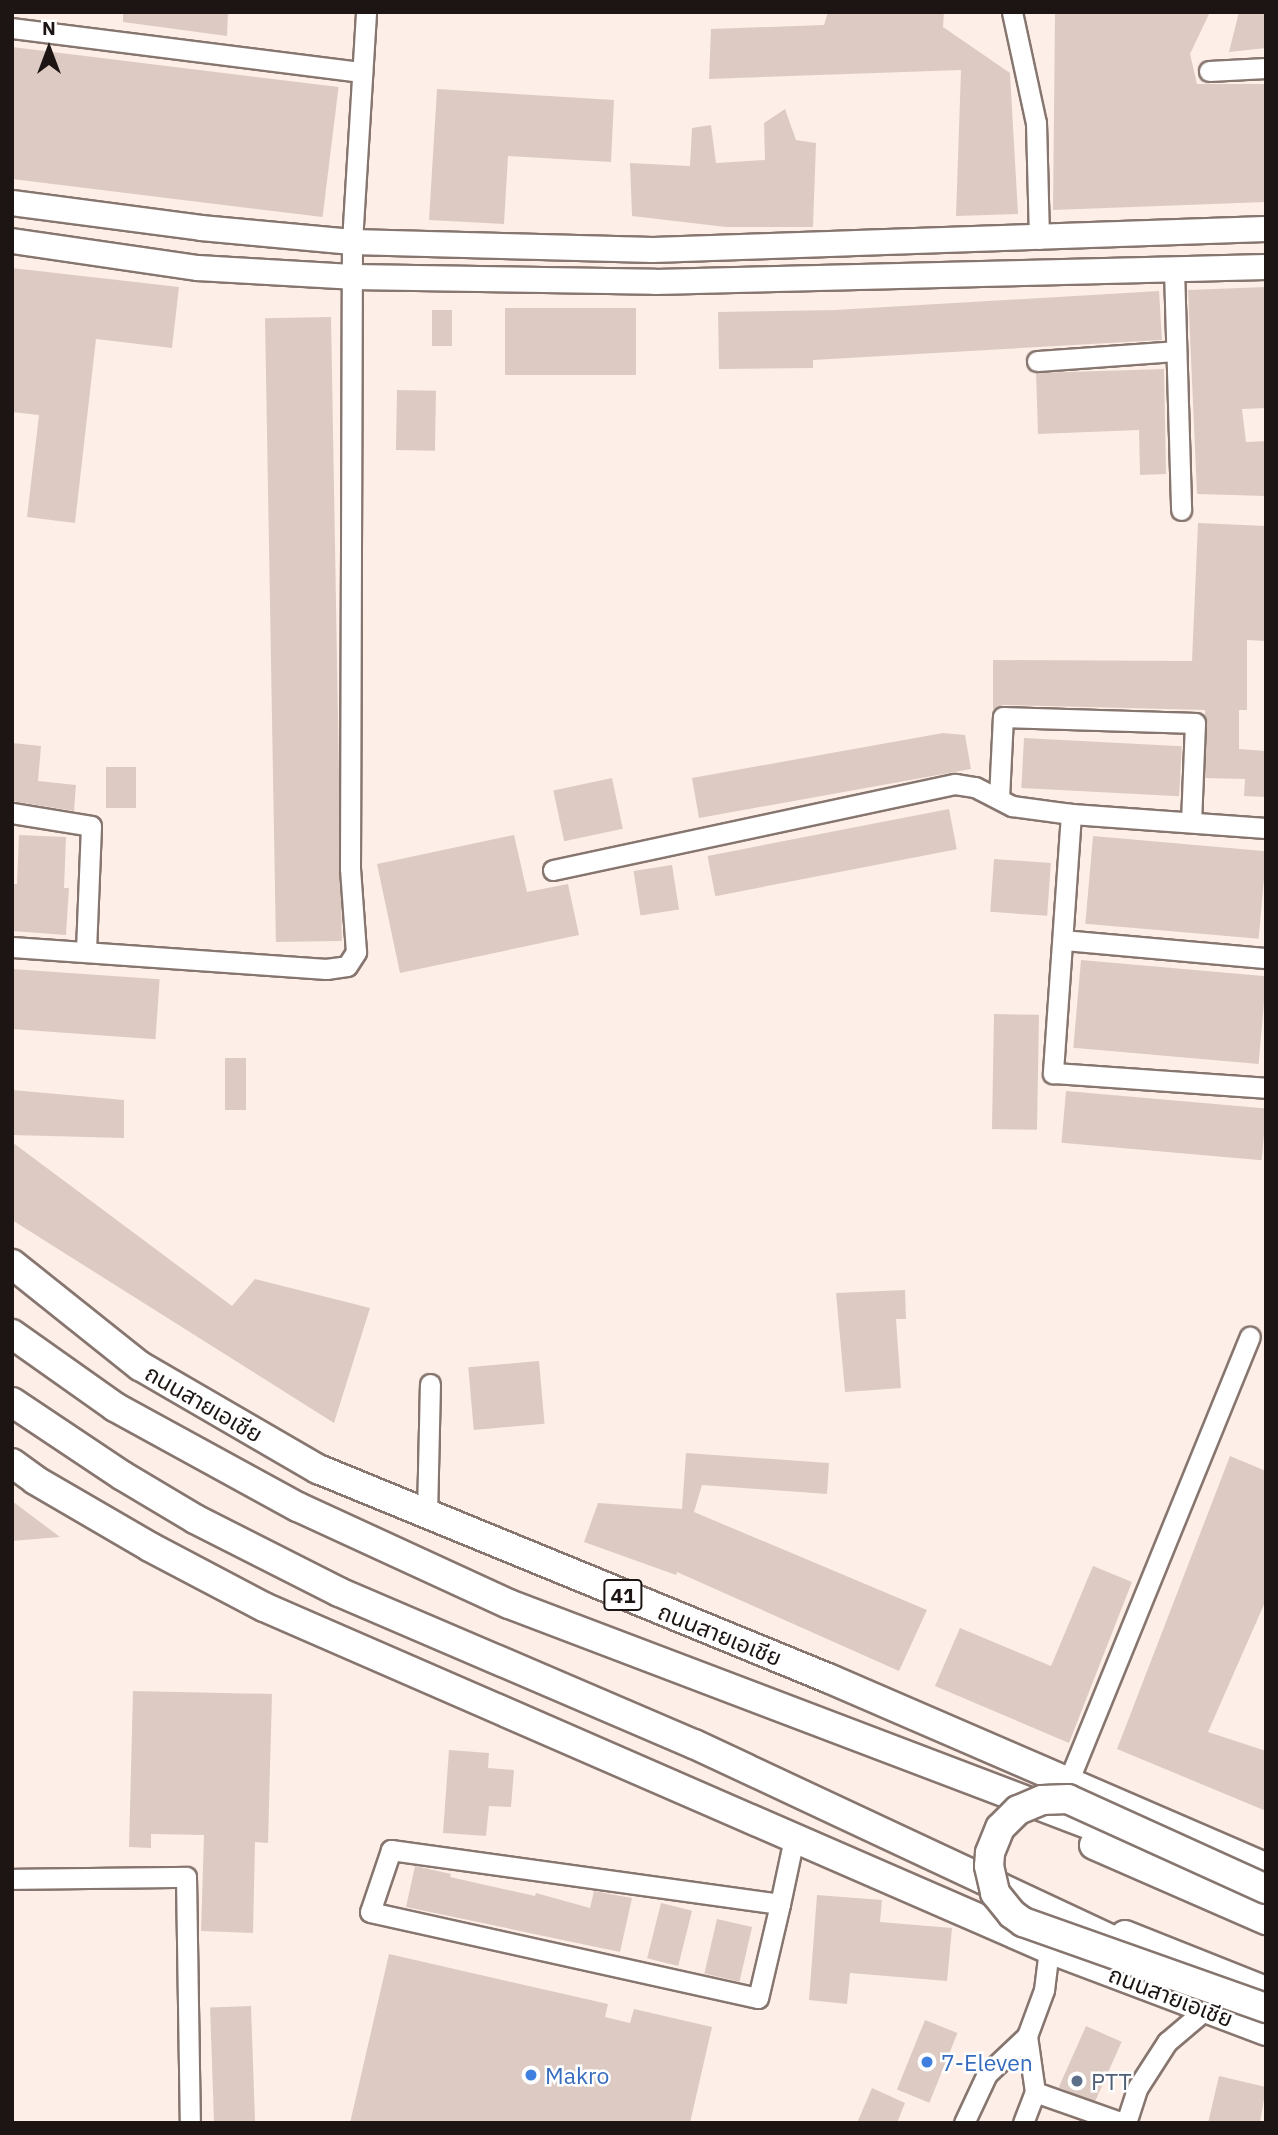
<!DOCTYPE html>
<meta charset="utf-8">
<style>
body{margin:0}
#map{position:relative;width:1278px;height:2135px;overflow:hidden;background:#fdeee7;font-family:"IBM Plex Sans","Noto Sans Thai",sans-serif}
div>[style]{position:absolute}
.building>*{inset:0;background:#ddcbc3;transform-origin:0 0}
.roads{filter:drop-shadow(2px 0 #87766f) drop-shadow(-2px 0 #87766f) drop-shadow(0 2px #87766f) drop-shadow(0 -2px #87766f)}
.minor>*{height:19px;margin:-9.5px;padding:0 9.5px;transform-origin:9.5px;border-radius:9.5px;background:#fff}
.major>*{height:24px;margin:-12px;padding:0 12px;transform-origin:12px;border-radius:12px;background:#fff}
.highway>*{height:28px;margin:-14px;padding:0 14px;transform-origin:14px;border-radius:14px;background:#fff}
.bridges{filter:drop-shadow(2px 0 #87766f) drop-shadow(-2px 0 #87766f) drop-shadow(0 2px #87766f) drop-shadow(0 -2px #87766f)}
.highway-bridge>*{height:28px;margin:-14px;padding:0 14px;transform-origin:14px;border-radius:14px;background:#fff}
.dots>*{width:19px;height:19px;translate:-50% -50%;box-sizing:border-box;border:4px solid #fff;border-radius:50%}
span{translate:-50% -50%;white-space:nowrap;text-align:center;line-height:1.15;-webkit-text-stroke:5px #fff;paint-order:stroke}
.shield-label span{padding:2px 5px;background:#fff;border:2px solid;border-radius:5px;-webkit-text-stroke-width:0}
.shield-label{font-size:21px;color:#1c1513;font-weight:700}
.street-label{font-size:23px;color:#1c1513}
.shop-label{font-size:23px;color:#366cbe}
.left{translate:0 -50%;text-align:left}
.service-label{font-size:23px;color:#4e5e75}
.frame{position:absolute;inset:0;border:14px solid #1c1513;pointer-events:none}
.north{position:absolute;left:14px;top:14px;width:70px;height:70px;-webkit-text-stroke:5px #fff;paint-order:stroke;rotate:0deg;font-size:19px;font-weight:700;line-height:28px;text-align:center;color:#1c1513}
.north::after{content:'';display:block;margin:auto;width:24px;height:32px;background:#1c1513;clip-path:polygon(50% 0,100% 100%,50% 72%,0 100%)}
</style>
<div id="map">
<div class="building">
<div style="clip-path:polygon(123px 12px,228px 12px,227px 36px,123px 22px)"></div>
<div style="clip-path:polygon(828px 12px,944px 12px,943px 27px,1010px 73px,1018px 214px,956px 216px,961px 70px,709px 79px,711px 29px,824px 25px)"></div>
<div style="clip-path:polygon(1055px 12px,1210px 12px,1190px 54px,1197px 84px,1266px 84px,1266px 202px,1053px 210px)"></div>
<div style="clip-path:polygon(1239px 12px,1266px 12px,1266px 48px,1229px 52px)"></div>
<div style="left:12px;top:47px;width:329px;height:131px;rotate:7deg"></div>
<div style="clip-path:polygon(437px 89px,614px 100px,611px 162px,508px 156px,504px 224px,429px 220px)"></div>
<div style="clip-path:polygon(785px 109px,796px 140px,816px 143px,813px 227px,726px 227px,632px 216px,630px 163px,690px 166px,692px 128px,711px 125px,716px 163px,765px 160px,764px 123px)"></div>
<div style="clip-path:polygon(12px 268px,179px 287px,172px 348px,96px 339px,75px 523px,27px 517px,39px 415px,12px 412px)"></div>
<div style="clip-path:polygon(1266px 287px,1266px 408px,1242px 409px,1246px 442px,1266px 441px,1266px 496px,1197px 494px,1188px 290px)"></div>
<div style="clip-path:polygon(1159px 291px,1162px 340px,813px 360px,813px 368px,719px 369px,718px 312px,835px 310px)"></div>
<div style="left:505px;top:308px;width:131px;height:67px"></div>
<div style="left:432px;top:310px;width:20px;height:36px"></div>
<div style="left:331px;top:317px;width:624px;height:66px;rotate:89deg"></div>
<div style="clip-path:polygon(1164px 369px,1166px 474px,1140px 475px,1139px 430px,1038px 434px,1036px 373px)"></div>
<div style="left:397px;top:390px;width:39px;height:60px;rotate:1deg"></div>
<div style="clip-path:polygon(1198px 523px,1266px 526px,1266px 641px,1247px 640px,1247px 710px,1239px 710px,1239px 749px,1266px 751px,1266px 797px,1244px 796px,1245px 779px,1205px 778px,1205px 710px,1003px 705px,993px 709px,993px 660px,1192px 661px)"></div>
<div style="clip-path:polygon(943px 733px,965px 735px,971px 769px,699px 818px,692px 778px)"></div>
<div style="left:1024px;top:738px;width:158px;height:50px;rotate:3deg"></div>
<div style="clip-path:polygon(12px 743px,41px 746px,38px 781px,76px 785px,74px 811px,12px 801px)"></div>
<div style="left:106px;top:767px;width:30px;height:41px"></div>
<div style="left:612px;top:778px;width:52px;height:60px;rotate:78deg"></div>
<div style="left:949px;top:809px;width:41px;height:246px;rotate:79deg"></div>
<div style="clip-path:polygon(19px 835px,66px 837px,64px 888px,69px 888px,66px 935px,12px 931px,12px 884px,17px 884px)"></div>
<div style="clip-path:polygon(514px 835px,527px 892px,568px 884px,579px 935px,400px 973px,377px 864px)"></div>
<div style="left:1093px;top:836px;width:174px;height:88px;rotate:5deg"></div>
<div style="left:994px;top:859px;width:57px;height:53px;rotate:4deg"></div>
<div style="left:672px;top:865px;width:45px;height:39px;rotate:81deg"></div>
<div style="left:1081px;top:960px;width:186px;height:88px;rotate:5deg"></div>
<div style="left:12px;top:969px;width:148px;height:60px;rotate:4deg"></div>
<div style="left:994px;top:1014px;width:45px;height:115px;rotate:1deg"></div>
<div style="left:225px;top:1058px;width:21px;height:52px"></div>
<div style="clip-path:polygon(12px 1090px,124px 1100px,124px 1138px,12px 1135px)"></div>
<div style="left:1066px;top:1091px;width:201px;height:52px;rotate:5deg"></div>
<div style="clip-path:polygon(12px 1142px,232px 1306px,255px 1279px,370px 1308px,334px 1423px,12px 1220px)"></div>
<div style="clip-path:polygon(905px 1290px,906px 1319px,896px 1319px,901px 1388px,845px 1392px,836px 1293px)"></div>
<div style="left:539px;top:1361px;width:63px;height:71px;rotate:85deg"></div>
<div style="clip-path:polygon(686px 1453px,829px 1463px,827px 1494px,702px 1485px,694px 1512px,927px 1610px,899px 1671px,677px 1572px,676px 1575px,584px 1542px,598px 1503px,682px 1509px)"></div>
<div style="clip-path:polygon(1230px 1456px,1266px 1471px,1266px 1600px,1208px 1732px,1266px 1751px,1266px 1811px,1117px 1749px)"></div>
<div style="clip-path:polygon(12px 1501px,60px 1537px,12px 1541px)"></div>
<div style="clip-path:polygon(1093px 1566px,1132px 1582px,1069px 1743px,935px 1686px,960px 1628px,1051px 1666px)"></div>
<div style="clip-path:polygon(133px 1691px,272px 1694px,268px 1843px,255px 1842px,253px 1933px,201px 1931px,204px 1835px,151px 1834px,151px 1848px,129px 1847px)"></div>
<div style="clip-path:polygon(449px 1750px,489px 1753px,488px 1768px,514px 1770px,511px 1807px,489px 1806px,486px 1836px,443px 1833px)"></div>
<div style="clip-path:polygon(415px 1866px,451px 1874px,450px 1877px,535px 1896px,536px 1893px,590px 1908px,594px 1891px,632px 1898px,620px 1952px,406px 1907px)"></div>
<div style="clip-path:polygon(817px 1895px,882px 1900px,880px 1922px,952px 1928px,947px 1981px,850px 1973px,847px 2004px,809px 2000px)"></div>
<div style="left:661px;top:1903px;width:32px;height:57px;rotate:14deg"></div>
<div style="left:717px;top:1919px;width:36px;height:56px;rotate:13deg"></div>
<div style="clip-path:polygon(389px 1954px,608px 2004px,605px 2017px,630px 2023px,634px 2009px,712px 2027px,690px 2123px,350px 2123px)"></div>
<div style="left:251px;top:2006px;width:117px;height:41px;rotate:88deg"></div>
<div style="left:925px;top:2020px;width:35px;height:75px;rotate:22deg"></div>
<div style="left:1086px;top:2026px;width:39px;height:67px;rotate:24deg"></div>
<div style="clip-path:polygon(1219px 2076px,1266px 2087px,1260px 2123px,1208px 2123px)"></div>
<div style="clip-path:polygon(872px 2088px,905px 2103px,897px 2123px,857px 2123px)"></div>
</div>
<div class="roads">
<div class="minor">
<div style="left:1012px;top:12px;width:114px;rotate:77.8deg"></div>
<div style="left:1036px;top:123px;width:116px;rotate:88.5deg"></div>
<div style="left:12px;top:28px;width:353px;rotate:7.2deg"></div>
<div style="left:1209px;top:71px;width:57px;rotate:-3deg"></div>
<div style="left:1174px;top:269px;width:241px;rotate:88.3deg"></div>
<div style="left:1037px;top:361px;width:139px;rotate:-4.1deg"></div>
<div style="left:999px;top:798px;width:81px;rotate:-87.2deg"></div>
<div style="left:1003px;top:717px;width:192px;rotate:1.8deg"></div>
<div style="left:1195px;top:723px;width:99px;rotate:92.3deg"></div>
<div style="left:12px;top:813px;width:80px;rotate:9.3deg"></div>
<div style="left:91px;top:826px;width:126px;rotate:92.3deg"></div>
<div style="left:1071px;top:814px;width:260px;rotate:94deg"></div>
<div style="left:1053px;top:1073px;width:214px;rotate:4deg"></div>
<div style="left:553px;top:870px;width:411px;rotate:-12.1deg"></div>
<div style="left:955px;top:784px;width:20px;rotate:9deg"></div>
<div style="left:975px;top:787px;width:42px;rotate:27.2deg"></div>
<div style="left:1012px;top:806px;width:60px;rotate:7.7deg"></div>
<div style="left:1071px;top:814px;width:196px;rotate:4.1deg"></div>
<div style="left:1063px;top:940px;width:204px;rotate:5.1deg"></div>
<div style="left:12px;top:947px;width:315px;rotate:4deg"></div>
<div style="left:326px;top:969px;width:21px;rotate:-8deg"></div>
<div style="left:347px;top:966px;width:17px;rotate:-57deg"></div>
<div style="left:356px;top:952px;width:84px;rotate:-94.1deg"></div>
<div style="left:350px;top:868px;width:626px;rotate:-89.82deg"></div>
<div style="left:352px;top:242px;width:230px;rotate:-86.5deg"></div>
<div style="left:427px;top:1515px;width:131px;rotate:-88.7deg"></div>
<div style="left:1068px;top:1782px;width:481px;rotate:-67.8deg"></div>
<div style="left:12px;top:1879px;width:174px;rotate:-0.7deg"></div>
<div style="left:186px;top:1877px;width:246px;rotate:89.1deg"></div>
<div style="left:780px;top:1904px;width:393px;rotate:-172.1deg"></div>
<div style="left:391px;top:1850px;width:65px;rotate:108.7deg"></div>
<div style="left:370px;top:1912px;width:397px;rotate:12.5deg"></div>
<div style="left:758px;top:1998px;width:97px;rotate:-76.8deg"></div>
<div style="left:780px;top:1904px;width:67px;rotate:-78deg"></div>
<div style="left:1035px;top:2092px;width:93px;rotate:19.4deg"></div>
<div style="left:964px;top:2123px;width:54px;rotate:-64.9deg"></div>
<div style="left:987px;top:2074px;width:55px;rotate:-43.5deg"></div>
<div style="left:1023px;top:2123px;width:33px;rotate:-69deg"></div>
<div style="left:1035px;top:2092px;width:57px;rotate:-98.1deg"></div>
<div style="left:1027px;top:2036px;width:49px;rotate:-69.7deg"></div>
<div style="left:1044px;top:1990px;width:41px;rotate:-83deg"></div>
<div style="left:1126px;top:2123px;width:38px;rotate:-72deg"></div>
<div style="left:1138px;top:2087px;width:54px;rotate:-57.2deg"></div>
<div style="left:1167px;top:2042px;width:51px;rotate:-40.2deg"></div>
</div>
<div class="major">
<div style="left:12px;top:203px;width:191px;rotate:7.5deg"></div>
<div style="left:201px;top:228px;width:152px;rotate:5.3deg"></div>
<div style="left:352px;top:242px;width:301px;rotate:1.5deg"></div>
<div style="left:653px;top:250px;width:613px;rotate:-1.96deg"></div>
<div style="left:12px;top:241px;width:188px;rotate:8.3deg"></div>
<div style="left:198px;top:268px;width:154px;rotate:3.3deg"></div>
<div style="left:352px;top:277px;width:303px;rotate:0.9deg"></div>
<div style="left:655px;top:282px;width:611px;rotate:-1.41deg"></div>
</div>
<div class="highway">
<div style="left:12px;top:1264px;width:164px;rotate:38.6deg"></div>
<div style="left:140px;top:1366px;width:206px;rotate:30.1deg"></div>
<div style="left:318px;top:1469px;width:553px;rotate:22.3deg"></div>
<div style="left:830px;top:1679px;width:475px;rotate:23.4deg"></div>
<div style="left:12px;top:1334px;width:126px;rotate:35.3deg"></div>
<div style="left:115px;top:1407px;width:209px;rotate:28.7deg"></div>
<div style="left:298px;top:1507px;width:232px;rotate:24.7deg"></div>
<div style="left:509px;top:1604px;width:670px;rotate:20.82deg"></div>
<div style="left:12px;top:1402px;width:133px;rotate:33.7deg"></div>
<div style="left:123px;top:1476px;width:84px;rotate:30.8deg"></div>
<div style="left:195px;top:1519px;width:161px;rotate:26.9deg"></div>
<div style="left:339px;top:1592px;width:386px;rotate:23.2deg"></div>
<div style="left:694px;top:1744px;width:493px;rotate:25.1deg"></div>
<div style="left:12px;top:1463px;width:29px;rotate:36deg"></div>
<div style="left:35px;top:1480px;width:133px;rotate:30.2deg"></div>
<div style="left:150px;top:1547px;width:129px;rotate:27.8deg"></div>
<div style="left:264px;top:1607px;width:856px;rotate:23.54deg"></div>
<div style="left:1049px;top:1949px;width:232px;rotate:20.7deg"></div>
<div style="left:1094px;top:1845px;width:188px;rotate:23.6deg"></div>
<div style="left:1125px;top:1935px;width:152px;rotate:21.7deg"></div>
</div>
</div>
<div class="bridges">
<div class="highway-bridge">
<div style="left:1266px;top:1889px;width:217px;rotate:-155.6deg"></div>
<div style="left:1068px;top:1799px;width:26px;rotate:178deg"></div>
<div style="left:1042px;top:1800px;width:26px;rotate:157deg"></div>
<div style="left:1018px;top:1810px;width:25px;rotate:135deg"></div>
<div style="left:1000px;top:1828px;width:27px;rotate:112deg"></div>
<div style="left:990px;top:1853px;width:13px;rotate:94deg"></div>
<div style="left:989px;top:1866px;width:28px;rotate:77deg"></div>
<div style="left:995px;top:1893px;width:27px;rotate:51deg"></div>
<div style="left:1012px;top:1914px;width:14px;rotate:36deg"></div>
<div style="left:1023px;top:1922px;width:258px;rotate:19.5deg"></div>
</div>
</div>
<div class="dots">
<div style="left:927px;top:2062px;background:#3f7fe0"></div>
<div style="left:531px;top:2075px;background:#3f7fe0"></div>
<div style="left:1077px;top:2081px;background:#5c6f8a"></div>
</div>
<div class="shield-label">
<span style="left:623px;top:1595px">41</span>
</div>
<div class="street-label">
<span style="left:204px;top:1403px;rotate:30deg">ถนนสายเอเชีย</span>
<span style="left:720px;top:1634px;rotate:22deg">ถนนสายเอเชีย</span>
<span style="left:1171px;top:1996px;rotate:21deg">ถนนสายเอเชีย</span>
</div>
<div class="shop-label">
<span class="left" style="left:941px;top:2062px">7-Eleven</span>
<span class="left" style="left:545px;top:2075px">Makro</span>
</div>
<div class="service-label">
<span class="left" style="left:1091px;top:2081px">PTT</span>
</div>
<div class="frame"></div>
<div class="north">N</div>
</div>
